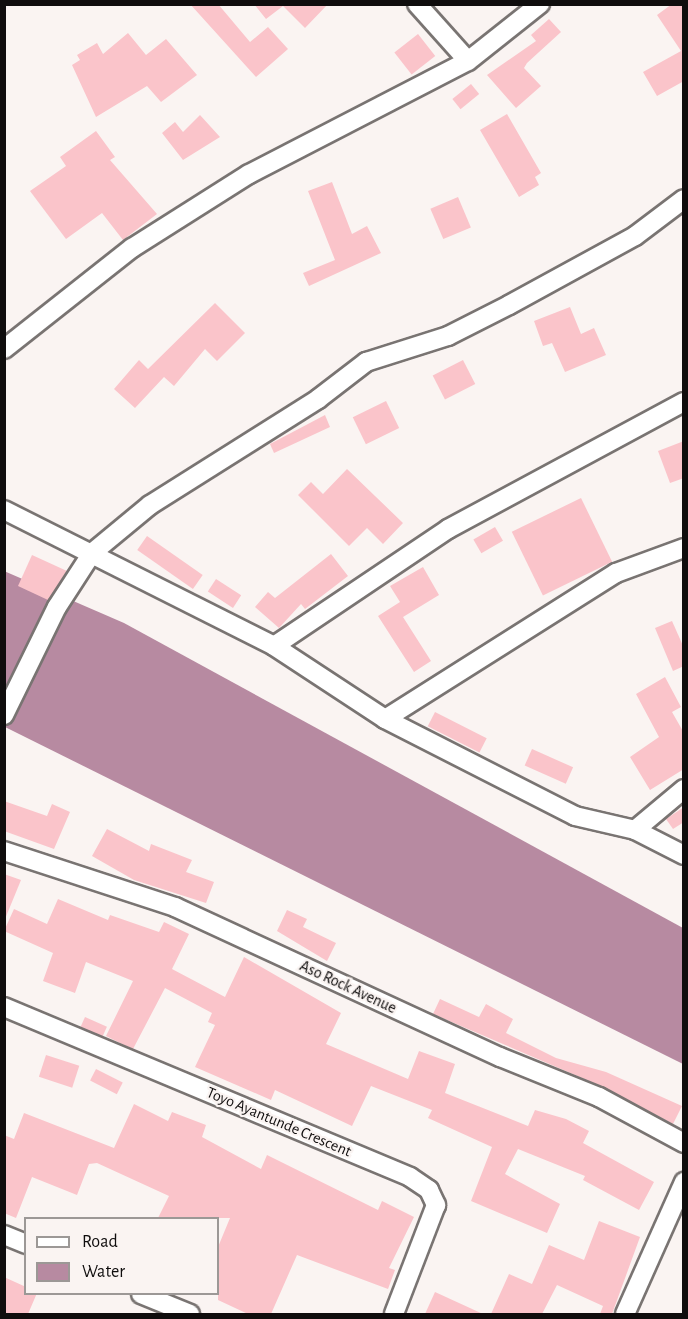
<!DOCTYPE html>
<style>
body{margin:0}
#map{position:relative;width:688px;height:1319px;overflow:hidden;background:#faf4f2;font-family:"Alegreya Sans",sans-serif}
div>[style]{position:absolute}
.water>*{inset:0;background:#b78aa1}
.building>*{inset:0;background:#fac4ca;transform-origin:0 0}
.roads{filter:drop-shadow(2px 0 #797472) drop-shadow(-2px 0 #797472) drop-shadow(0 2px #797472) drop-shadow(0 -2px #797472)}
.street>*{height:18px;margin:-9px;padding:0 9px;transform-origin:9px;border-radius:9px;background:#fff}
span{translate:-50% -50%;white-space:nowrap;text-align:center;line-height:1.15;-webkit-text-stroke:4.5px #faf4f2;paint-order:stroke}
.street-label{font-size:16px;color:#0f0d0d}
.frame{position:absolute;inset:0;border:6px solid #0f0d0d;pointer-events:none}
.legend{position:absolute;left:24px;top:1217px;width:195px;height:78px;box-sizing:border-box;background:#faf4f2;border:2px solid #9c9896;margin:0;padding:8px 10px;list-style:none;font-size:18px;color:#0f0d0d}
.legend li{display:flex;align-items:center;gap:12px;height:30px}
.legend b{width:30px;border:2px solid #9c9896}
</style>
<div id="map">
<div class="water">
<div style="clip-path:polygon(4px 571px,124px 623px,683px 928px,683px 1064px,5px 727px)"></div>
</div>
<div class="building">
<div style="clip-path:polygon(190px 4px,218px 4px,250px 42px,268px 27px,288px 49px,256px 77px)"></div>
<div style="clip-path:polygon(254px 4px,328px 4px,305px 28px,283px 6px,266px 19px)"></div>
<div style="clip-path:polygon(672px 4px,684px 4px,684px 81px,657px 96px,643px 72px,681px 51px,657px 15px)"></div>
<div style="clip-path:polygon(549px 19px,561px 32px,527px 63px,524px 68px,541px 86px,516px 108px,487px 75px,536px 41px,531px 35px)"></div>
<div style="clip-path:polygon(128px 33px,146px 55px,166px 39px,197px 75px,161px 102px,147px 86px,96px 117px,72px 65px,80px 60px,77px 55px,97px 43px,103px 54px)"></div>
<div style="left:418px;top:34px;width:28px;height:30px;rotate:52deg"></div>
<div style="left:471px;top:84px;width:13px;height:24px;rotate:51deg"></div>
<div style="clip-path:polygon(507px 114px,541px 173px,535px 177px,539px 185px,519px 197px,480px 130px)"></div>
<div style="clip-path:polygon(200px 115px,220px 137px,183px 160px,162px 133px,175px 122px,183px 132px)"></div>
<div style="clip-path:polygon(96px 131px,115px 157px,110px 160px,157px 214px,123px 240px,102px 213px,66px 239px,30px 191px,66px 166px,60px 157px)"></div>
<div style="clip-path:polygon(332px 182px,352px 234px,367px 226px,381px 253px,309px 286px,303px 273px,335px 260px,308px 191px)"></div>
<div style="left:458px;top:197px;width:33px;height:30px;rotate:67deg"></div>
<div style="clip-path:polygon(215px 303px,245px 333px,217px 361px,205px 349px,174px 386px,164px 377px,135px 408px,114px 389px,139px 360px,148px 369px)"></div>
<div style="clip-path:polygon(570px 307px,581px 334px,594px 328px,606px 355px,565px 372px,552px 343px,543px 346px,534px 321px)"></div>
<div style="left:463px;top:360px;width:27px;height:34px;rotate:63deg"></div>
<div style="left:386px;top:401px;width:30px;height:37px;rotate:64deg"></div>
<div style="clip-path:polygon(325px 415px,330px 427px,274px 453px,270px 444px)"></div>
<div style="clip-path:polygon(684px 441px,684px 478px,670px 483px,658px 451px)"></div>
<div style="clip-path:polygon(347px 469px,403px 523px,383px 544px,367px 528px,349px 546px,298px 495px,311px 482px,323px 494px)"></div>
<div style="left:581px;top:498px;width:71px;height:77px;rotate:64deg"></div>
<div style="left:495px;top:527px;width:16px;height:25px;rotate:60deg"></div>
<div style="left:147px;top:536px;width:68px;height:17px;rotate:35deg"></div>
<div style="clip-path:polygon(331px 554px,348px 576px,305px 609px,301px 604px,279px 628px,255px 607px,268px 592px,275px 598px)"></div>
<div style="clip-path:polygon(32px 555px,67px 571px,48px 600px,18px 586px)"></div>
<div style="clip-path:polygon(423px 567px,439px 595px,403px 617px,431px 661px,414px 672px,378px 616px,400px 602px,390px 586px)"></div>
<div style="left:216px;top:579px;width:30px;height:15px;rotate:33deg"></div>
<div style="clip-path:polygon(672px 621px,684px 648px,684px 666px,673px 671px,655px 628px)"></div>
<div style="clip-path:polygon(665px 677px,681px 707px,672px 712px,684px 733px,684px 769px,650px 790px,630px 757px,659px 737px,636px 694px)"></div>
<div style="left:435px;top:712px;width:58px;height:16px;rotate:27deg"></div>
<div style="left:532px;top:749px;width:45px;height:18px;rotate:24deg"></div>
<div style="clip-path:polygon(4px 801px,47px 816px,52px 804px,70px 812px,54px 849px,4px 831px)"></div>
<div style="clip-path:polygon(684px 807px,684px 822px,673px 829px,666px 819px)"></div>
<div style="clip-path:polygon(107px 829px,149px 851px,151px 844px,192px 860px,186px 872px,214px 882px,206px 903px,134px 880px,92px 856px)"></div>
<div style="clip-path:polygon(4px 874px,21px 880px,5px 919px,4px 919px)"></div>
<div style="clip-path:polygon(58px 899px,108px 920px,110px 915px,159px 932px,164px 922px,189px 934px,172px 969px,225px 997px,244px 957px,341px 1013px,326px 1044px,408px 1079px,419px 1051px,455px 1064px,445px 1093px,528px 1126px,535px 1110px,566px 1119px,589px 1131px,583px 1143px,654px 1182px,639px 1210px,583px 1180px,585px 1176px,518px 1149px,505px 1174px,560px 1204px,547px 1233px,471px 1201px,492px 1147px,428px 1118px,432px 1110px,371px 1086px,352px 1126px,275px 1090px,271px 1100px,195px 1067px,215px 1025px,208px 1022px,212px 1013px,165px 988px,133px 1049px,126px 1046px,106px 1036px,133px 981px,86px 962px,75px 993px,43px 981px,53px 953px,4px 931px,14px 909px,47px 924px)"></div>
<div style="clip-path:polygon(287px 910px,307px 919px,303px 927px,336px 943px,327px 961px,277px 931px)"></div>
<div style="clip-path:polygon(440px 999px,479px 1017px,486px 1004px,513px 1019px,506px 1033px,556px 1058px,606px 1072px,682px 1106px,673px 1124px,603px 1087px,433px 1014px)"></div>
<div style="left:85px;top:1017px;width:24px;height:11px;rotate:24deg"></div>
<div style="left:46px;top:1055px;width:35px;height:23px;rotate:18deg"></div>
<div style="left:96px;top:1069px;width:30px;height:13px;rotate:27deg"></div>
<div style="clip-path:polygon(134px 1104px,168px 1121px,172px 1112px,206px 1125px,202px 1137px,261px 1169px,267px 1155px,378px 1210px,382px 1201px,414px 1217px,389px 1268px,395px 1270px,388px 1289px,297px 1255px,271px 1314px,248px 1314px,218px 1300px,218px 1247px,230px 1218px,158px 1218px,169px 1196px,97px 1163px,89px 1164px,77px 1195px,32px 1177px,16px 1218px,4px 1213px,4px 1135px,14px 1139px,24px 1113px,114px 1148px)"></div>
<div style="clip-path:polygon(599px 1221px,640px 1237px,612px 1314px,600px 1314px,603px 1306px,557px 1285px,542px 1314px,491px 1314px,509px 1274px,532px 1284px,549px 1245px,584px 1260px)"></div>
<div style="clip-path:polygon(4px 1277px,26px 1287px,26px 1293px,37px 1293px,28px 1314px,4px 1314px)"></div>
<div style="clip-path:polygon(435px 1292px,483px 1314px,425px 1314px)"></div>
</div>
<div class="roads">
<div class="street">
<div style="left:417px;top:4px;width:76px;rotate:48.2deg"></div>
<div style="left:4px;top:349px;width:163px;rotate:-38.3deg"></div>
<div style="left:132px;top:248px;width:138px;rotate:-32.3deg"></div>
<div style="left:249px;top:174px;width:246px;rotate:-27.3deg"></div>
<div style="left:468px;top:61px;width:92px;rotate:-38.4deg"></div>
<div style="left:4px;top:510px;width:302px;rotate:26.7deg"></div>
<div style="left:274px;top:646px;width:133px;rotate:33.3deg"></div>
<div style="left:385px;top:719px;width:213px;rotate:27deg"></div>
<div style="left:575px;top:816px;width:62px;rotate:13.1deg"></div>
<div style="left:635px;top:830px;width:55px;rotate:27deg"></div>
<div style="left:274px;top:646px;width:210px;rotate:-33.9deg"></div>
<div style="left:448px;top:529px;width:268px;rotate:-28.3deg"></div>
<div style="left:4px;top:715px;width:120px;rotate:-63.9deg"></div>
<div style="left:57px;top:607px;width:64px;rotate:-57.1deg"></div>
<div style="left:92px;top:553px;width:75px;rotate:-39.6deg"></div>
<div style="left:150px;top:505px;width:199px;rotate:-32.2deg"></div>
<div style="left:318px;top:399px;width:61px;rotate:-37.6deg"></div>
<div style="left:366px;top:362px;width:86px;rotate:-17.6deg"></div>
<div style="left:448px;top:336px;width:68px;rotate:-26.9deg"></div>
<div style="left:509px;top:305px;width:144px;rotate:-28.7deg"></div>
<div style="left:635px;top:236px;width:61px;rotate:-37.1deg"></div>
<div style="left:385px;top:719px;width:273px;rotate:-32.3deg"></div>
<div style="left:616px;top:573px;width:72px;rotate:-20.2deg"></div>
<div style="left:635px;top:830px;width:64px;rotate:-39.9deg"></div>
<div style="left:4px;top:851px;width:180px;rotate:18.1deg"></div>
<div style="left:175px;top:907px;width:358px;rotate:24.8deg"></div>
<div style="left:500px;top:1057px;width:107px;rotate:22deg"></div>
<div style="left:599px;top:1097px;width:97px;rotate:28.4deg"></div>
<div style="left:4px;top:1007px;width:440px;rotate:22.7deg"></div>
<div style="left:410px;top:1177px;width:23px;rotate:34deg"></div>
<div style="left:429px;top:1190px;width:17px;rotate:65deg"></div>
<div style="left:436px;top:1205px;width:117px;rotate:111.1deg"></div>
<div style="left:4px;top:1235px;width:24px;rotate:22deg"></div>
<div style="left:141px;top:1294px;width:53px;rotate:22.2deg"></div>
<div style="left:625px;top:1314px;width:145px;rotate:-65.9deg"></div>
</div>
</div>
<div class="street-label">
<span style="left:348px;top:987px;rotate:25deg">Aso Rock Avenue</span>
<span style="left:279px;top:1122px;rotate:23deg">Toyo Ayantunde Crescent</span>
</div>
<div class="frame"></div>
<ul class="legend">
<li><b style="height:8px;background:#fff"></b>Road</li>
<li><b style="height:16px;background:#b78aa1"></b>Water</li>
</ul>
</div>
